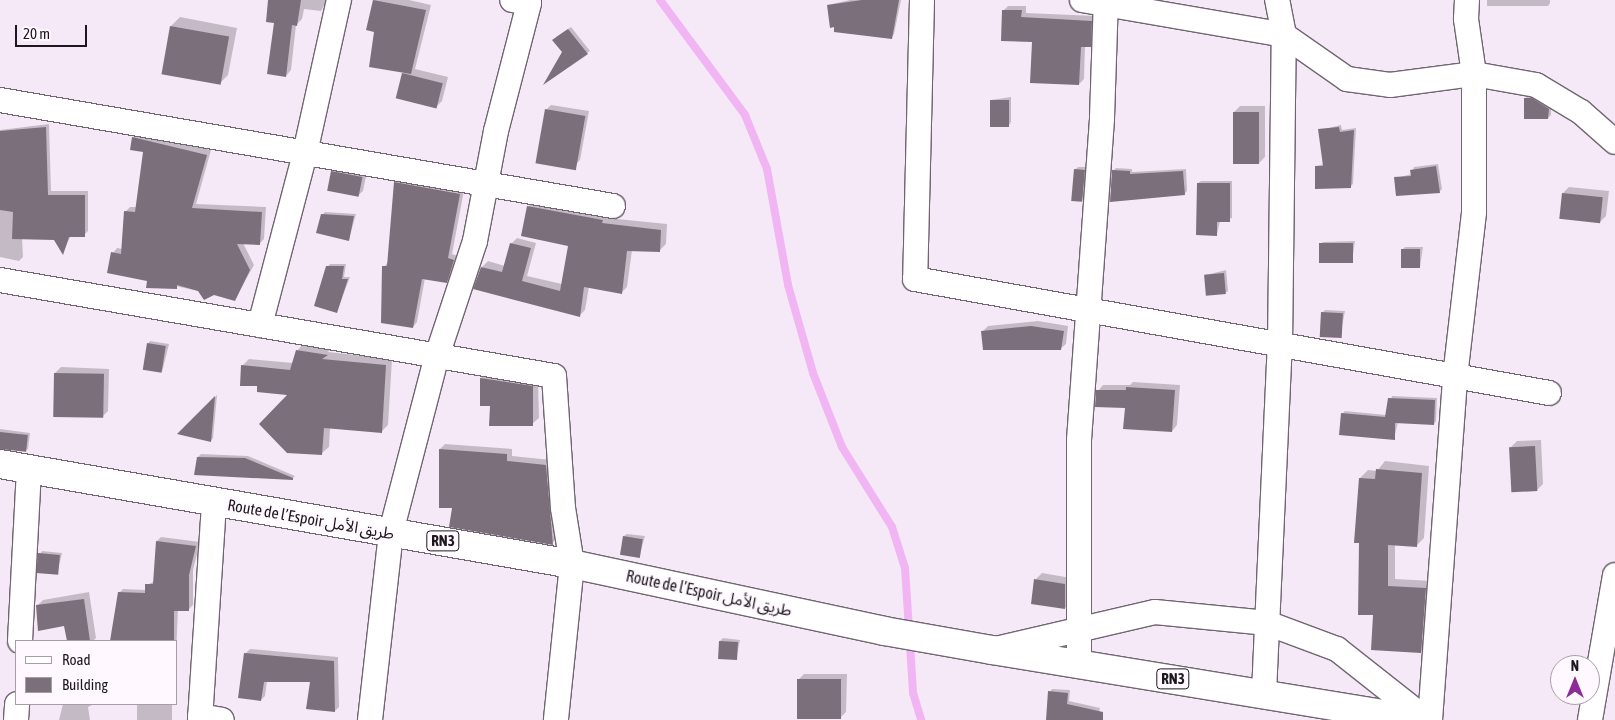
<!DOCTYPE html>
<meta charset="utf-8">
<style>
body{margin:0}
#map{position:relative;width:1615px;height:720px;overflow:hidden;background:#f6e9f7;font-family:"Asap Condensed","Noto Sans Arabic",sans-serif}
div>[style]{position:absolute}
.shadow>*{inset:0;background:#0003;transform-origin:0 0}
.stream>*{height:8px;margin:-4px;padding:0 4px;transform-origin:4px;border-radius:4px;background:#f1b5f3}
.building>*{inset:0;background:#7b6f7b;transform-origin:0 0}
.roads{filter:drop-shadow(1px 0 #706571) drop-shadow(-1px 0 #706571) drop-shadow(0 1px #706571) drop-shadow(0 -1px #706571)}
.minor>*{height:24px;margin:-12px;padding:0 12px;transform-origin:12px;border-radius:12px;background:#fff}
.trunk>*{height:28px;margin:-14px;padding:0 14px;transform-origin:14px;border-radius:14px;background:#fff}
span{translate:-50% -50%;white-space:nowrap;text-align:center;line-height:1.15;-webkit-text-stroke:5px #fff9ff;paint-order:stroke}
.shield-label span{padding:1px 4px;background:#fff9ff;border:1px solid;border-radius:4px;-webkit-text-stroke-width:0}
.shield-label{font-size:15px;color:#1d181d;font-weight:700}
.street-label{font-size:16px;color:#1d181d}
.legend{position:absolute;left:15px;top:640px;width:162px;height:65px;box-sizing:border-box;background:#fff9ff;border:1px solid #a59fa5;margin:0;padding:6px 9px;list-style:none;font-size:15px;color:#1d181d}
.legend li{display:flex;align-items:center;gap:10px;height:25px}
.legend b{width:25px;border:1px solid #a59fa5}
.north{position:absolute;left:1550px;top:655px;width:50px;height:50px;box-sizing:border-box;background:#fff9ff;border:1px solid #a59fa5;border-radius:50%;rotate:0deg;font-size:14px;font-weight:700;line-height:20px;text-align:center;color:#1d181d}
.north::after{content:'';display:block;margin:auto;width:18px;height:22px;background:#8d2c94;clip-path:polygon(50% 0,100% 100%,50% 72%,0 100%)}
.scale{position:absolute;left:15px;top:25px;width:72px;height:22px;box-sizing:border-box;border:2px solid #1d181d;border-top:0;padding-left:6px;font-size:15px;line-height:18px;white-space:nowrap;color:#1d181d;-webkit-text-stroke:4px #fff9ff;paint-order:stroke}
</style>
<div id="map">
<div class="shadow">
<div style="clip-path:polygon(269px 0,327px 0,321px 11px,304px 9px,302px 19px,296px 25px,291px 70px,286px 76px)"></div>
<div style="clip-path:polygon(374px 0,409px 0,431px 5px,415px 69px,448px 77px,442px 101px,436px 107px,403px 74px,405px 72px,376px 31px,367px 29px)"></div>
<div style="clip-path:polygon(850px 0,901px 0,894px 34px,892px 37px,828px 5px)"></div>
<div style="clip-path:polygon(1487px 0,1550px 0,1550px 3px,1548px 6px,1487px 6px)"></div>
<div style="clip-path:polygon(1008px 6px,1026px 6px,1026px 13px,1096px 16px,1095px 41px,1085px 46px,1084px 79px,1079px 84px,1003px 11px)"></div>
<div style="clip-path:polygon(180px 17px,237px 28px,228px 75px,219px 84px,171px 26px)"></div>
<div style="clip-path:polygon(571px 27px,590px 51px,587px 53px,563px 52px,556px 37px)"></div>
<div style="clip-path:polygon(1528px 96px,1535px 96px,1551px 106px,1551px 115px,1548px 118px,1525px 99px)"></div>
<div style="clip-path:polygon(1011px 97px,1011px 122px,1009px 125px,991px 100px)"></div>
<div style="clip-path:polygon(551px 105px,589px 111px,580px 160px,575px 165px,547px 109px)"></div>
<div style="clip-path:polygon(1240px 106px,1265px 106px,1265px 157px,1259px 163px,1234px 112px)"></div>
<div style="clip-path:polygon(49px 124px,51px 191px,88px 191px,88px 231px,84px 235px,71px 235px,63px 253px,54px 238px,22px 238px,23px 257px,19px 261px,0 257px,0 130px)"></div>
<div style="clip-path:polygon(1341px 125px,1342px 130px,1356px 128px,1353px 184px,1350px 186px,1316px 166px,1324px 164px,1320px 130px)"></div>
<div style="clip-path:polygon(138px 133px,211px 150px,196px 204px,266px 207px,264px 239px,260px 243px,243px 243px,254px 265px,235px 299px,148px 280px,113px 253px,117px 248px,123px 249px,125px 212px,130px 207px,137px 207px,144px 151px,133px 137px)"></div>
<div style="clip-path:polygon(1438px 164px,1442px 189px,1439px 192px,1396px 178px,1412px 174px,1414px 167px)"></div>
<div style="clip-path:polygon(338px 166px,367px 171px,363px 191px,357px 196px,328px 190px,332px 172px)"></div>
<div style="clip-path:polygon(1078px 167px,1087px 167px,1082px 200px,1075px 170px)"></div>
<div style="clip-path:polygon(1116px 168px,1132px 169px,1132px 172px,1186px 169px,1187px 191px,1184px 194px,1113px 171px)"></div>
<div style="clip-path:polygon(399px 178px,464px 190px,452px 254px,458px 256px,451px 277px,446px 281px,425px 278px,417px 322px,413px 327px,384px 267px,388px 262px,395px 183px)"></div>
<div style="clip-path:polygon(1201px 181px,1232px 181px,1232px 218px,1220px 221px,1217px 234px,1198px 183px)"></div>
<div style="clip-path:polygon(1569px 187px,1609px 191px,1606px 216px,1600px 222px,1563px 193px)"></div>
<div style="clip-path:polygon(534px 201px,608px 215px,607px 218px,667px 224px,666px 244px,660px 250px,632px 250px,627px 287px,621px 293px,589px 287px,585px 310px,579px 316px,482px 267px,488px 261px,505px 266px,511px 244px,517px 238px,536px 243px,527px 276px,562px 284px,569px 245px,528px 207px)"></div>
<div style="clip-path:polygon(325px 212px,356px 214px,349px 239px,322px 215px)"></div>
<div style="clip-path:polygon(1355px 241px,1352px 262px,1320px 244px,1323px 242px)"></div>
<div style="clip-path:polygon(1405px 247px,1423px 247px,1420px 267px,1402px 250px)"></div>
<div style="clip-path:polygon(330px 264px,346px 264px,344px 277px,350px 277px,337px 311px,327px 267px)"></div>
<div style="clip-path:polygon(1226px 270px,1228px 291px,1225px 293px,1206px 275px)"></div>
<div style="clip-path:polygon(1325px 310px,1345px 311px,1340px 336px,1323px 312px)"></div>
<div style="clip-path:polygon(1038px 321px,1068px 326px,1066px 344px,1060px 349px,983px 331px,988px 326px)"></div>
<div style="clip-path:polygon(150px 341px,169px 344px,162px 372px,148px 344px)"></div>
<div style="clip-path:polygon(303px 344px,332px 348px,328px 352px,392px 359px,388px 425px,381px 432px,330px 428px,329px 447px,322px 453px,290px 394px,259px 385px,242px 366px,249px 359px,293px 363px,297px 351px)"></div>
<div style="clip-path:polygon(61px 367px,109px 369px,108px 411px,102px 417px,55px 373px)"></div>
<div style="clip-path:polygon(487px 372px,538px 381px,539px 418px,532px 424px,491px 404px,481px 378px)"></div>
<div style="clip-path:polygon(1133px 382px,1180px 385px,1177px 425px,1172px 431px,1098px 391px,1103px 385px,1130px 385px)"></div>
<div style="clip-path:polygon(217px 395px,213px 438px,211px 441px,179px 434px)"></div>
<div style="clip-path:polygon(1392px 396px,1437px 398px,1436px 421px,1434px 424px,1398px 422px,1394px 439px,1342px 414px,1345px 411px,1386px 415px)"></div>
<div style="clip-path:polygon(0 429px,30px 433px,28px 449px,25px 451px,0 449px)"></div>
<div style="clip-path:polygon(1541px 440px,1543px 484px,1537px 490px,1511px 447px,1517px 441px)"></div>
<div style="clip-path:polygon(445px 444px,512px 449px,512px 456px,551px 460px,558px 538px,552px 543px,454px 506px,440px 449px)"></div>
<div style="clip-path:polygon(201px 454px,248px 456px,295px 476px,292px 479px,198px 457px)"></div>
<div style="clip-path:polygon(1385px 461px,1429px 466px,1424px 538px,1416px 546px,1395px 544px,1395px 579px,1433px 581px,1428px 644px,1421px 652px,1375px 614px,1360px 478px,1368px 470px,1377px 471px)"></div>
<div style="clip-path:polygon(627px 534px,645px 536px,639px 557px,624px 536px)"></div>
<div style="clip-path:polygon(161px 537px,200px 542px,193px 570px,193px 605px,189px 609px,178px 609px,176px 656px,176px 641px,132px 641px,130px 616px,119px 593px,123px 589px,147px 590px,147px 585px,155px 581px,157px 541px)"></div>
<div style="clip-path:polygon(42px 551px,62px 553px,57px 574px,40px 554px)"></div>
<div style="clip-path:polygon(1042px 573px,1071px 578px,1071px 602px,1065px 608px,1036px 579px)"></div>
<div style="clip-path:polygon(89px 592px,96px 638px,93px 641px,68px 641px,65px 625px,37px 606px,43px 600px)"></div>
<div style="clip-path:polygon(723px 638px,740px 640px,736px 660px,720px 641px)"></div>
<div style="clip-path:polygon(250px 649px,338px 657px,339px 707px,335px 711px,312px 681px,267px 681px,265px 696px,261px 700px,246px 653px)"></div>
<div style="clip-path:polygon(804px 674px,847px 674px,846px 712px,840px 718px,798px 680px)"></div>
<div style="clip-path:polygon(1052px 689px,1070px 690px,1069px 701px,1100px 708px,1097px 720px,1056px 720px,1050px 692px)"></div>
<div style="clip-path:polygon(63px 704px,94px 704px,88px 707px,90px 720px,59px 720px)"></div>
<div style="left:137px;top:704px;width:35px;height:16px"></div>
</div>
<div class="stream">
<div style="left:660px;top:0;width:143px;rotate:53.5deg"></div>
<div style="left:745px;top:115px;width:58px;rotate:67.8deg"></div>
<div style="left:767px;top:169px;width:118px;rotate:79.7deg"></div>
<div style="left:788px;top:285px;width:91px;rotate:74.1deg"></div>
<div style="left:813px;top:373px;width:79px;rotate:68.6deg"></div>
<div style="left:842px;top:447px;width:94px;rotate:58deg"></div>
<div style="left:892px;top:527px;width:43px;rotate:72.4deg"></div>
<div style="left:905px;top:568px;width:125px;rotate:86.3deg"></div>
<div style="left:913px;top:693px;width:28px;rotate:73deg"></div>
</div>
<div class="building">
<div style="clip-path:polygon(268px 0,301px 0,297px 26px,292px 25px,286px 77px,267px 74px,274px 23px,266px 22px)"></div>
<div style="clip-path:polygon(373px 0,426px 10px,411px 74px,369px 67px,374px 32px,366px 30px)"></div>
<div style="clip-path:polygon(862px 0,899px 0,892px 39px,834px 32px,834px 27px,830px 28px,827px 5px)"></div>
<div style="clip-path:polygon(1002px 10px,1022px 10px,1021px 17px,1092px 21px,1091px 47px,1081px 47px,1079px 85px,1030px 83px,1032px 42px,1001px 41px)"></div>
<div style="left:170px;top:26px;width:60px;height:49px;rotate:10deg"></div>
<div style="clip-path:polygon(568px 29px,588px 54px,543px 85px,562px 52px,552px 40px)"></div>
<div style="left:402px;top:73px;width:42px;height:26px;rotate:14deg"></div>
<div style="clip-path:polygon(1524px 98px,1532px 98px,1549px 109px,1548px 119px,1524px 119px)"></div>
<div style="left:990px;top:100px;width:19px;height:27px"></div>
<div style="left:545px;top:109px;width:41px;height:55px;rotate:10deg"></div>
<div style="left:1233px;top:112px;width:26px;height:52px"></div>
<div style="clip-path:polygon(46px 127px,48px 195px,85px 195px,85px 237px,69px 237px,63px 255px,54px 240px,12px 239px,13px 212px,0 210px,0 131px)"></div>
<div style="clip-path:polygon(1339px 127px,1340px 132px,1354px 130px,1351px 188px,1315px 189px,1315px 166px,1323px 166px,1318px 129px)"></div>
<div style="clip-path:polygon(132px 137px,207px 155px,192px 208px,262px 212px,260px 245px,237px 244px,250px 270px,235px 301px,214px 295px,204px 300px,198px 291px,177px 285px,177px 289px,146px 288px,147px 281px,107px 273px,111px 252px,121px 254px,124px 211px,135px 212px,143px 152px,130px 150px)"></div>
<div style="clip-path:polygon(1436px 166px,1440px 193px,1396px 196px,1394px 177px,1411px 176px,1410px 170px)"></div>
<div style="left:1074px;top:169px;width:11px;height:32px;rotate:5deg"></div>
<div style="clip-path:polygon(1112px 170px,1130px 171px,1130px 174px,1183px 171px,1185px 195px,1110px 202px)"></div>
<div style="left:331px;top:171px;width:32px;height:20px;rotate:11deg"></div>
<div style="clip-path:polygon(394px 182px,460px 194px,448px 258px,454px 260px,447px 283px,422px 279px,413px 328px,381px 323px,382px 266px,387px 266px)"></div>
<div style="clip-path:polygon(1197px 183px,1230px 183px,1230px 222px,1217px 222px,1217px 236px,1196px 235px)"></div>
<div style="left:1562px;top:193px;width:41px;height:26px;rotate:6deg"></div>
<div style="clip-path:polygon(527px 206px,603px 220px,602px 223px,661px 230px,660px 252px,627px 251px,622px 294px,584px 287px,580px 317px,473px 289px,481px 267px,502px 272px,510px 243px,531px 248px,522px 281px,560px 291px,568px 246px,521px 236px)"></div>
<div style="clip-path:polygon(321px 214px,354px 216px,349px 241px,316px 233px)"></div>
<div style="left:1353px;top:243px;width:20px;height:34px;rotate:90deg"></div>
<div style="left:1401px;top:249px;width:19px;height:19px"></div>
<div style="clip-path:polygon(326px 266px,344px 266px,342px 279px,348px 279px,337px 313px,314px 306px)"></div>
<div style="left:1224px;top:273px;width:21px;height:20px;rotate:85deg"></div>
<div style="left:1321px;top:312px;width:22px;height:25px;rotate:3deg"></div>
<div style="clip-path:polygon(1031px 326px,1064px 331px,1061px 350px,983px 350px,981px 331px)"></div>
<div style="left:147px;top:343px;width:19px;height:27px;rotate:9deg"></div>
<div style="clip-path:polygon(296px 350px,328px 355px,322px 359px,386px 365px,382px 433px,324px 428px,322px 455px,287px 453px,259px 424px,287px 395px,257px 392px,257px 386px,240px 386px,241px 365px,290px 370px)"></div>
<div style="left:54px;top:373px;width:50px;height:44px;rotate:1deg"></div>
<div style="clip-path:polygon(480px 378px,533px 386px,533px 426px,489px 426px,490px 406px,480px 406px)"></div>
<div style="clip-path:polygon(1126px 387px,1175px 390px,1172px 432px,1123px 429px,1125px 408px,1095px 407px,1096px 390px,1126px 390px)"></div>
<div style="clip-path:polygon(215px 396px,211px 442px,177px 434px)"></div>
<div style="clip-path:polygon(1388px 398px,1435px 400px,1434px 425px,1395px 423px,1395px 440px,1339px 435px,1341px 413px,1385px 417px)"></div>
<div style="left:0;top:432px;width:28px;height:17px;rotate:6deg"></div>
<div style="left:1535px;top:446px;width:45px;height:26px;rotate:87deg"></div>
<div style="clip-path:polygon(439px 449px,507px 454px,507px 461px,546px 465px,553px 545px,449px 527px,452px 508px,439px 508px)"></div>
<div style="clip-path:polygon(197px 457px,245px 458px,293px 478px,293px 480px,194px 475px)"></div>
<div style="clip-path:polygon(1376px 469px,1422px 473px,1417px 547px,1388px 545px,1388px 586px,1426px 588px,1421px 653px,1371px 650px,1373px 615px,1358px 615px,1359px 543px,1354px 543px,1359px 478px,1375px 479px)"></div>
<div style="left:623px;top:536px;width:20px;height:19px;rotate:9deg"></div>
<div style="clip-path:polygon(156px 541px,196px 546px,189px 575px,189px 611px,174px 611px,174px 641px,110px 641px,118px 592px,145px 593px,145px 584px,153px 584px)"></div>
<div style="left:38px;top:553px;width:22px;height:20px;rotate:5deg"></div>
<div style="clip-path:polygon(1034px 579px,1065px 584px,1065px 609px,1031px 604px)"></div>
<div style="clip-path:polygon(84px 599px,90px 641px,67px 641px,64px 626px,38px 631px,36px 605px)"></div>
<div style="left:719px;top:641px;width:19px;height:18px;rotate:3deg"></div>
<div style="clip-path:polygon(244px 653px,334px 661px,335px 712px,306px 709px,310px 682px,264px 682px,261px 701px,238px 698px)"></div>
<div style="left:797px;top:679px;width:44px;height:40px"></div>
<div style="clip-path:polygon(1048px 691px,1068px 693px,1067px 704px,1103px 712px,1103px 720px,1046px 720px)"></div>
</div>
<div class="roads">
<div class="minor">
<div style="left:922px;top:0;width:279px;rotate:91.4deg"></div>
<div style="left:915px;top:279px;width:644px;rotate:10.19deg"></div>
<div style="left:1082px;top:0;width:205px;rotate:9.8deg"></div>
<div style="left:1284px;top:35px;width:77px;rotate:34.9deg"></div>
<div style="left:1347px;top:79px;width:43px;rotate:7.9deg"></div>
<div style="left:1390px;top:85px;width:85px;rotate:-7.5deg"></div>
<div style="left:1474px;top:74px;width:63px;rotate:10.1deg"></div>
<div style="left:1536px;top:85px;width:52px;rotate:31deg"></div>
<div style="left:1581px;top:112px;width:45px;rotate:41.4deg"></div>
<div style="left:0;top:100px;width:622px;rotate:9.81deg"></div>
<div style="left:0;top:280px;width:562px;rotate:9.83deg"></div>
<div style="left:554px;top:376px;width:132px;rotate:86.1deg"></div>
<div style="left:563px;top:508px;width:57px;rotate:80.9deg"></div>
<div style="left:572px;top:564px;width:157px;rotate:95.9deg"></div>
<div style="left:260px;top:325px;width:178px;rotate:-75.3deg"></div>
<div style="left:305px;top:153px;width:157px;rotate:-77.5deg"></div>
<div style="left:20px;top:641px;width:172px;rotate:-87deg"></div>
<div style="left:996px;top:649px;width:163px;rotate:-13.1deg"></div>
<div style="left:1155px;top:612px;width:113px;rotate:5.6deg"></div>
<div style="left:1267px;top:623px;width:75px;rotate:20.4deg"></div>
<div style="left:1337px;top:649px;width:115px;rotate:38.3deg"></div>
<div style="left:1079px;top:665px;width:225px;rotate:-90deg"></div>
<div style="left:1079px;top:440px;width:323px;rotate:-85.9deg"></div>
<div style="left:1102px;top:118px;width:118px;rotate:-88.1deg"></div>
<div style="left:1264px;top:693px;width:347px;rotate:-87.4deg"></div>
<div style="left:1280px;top:346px;width:311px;rotate:-89.3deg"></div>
<div style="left:1284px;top:35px;width:36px;rotate:-101deg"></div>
<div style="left:200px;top:716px;width:22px;rotate:10deg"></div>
<div style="left:16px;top:720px;width:16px;rotate:-86deg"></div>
<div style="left:200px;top:720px;width:218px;rotate:-86.3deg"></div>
<div style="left:370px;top:720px;width:189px;rotate:-83.6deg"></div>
<div style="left:391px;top:532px;width:182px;rotate:-75.4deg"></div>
<div style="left:437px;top:356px;width:121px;rotate:-71.7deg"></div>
<div style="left:475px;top:241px;width:112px;rotate:-79.2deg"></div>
<div style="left:496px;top:131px;width:132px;rotate:-75.5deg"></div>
<div style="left:529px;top:3px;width:17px;rotate:-170deg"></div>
<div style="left:1430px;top:720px;width:344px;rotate:-85.8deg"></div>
<div style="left:1455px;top:377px;width:166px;rotate:-83.4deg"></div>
<div style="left:1474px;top:212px;width:138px;rotate:-90deg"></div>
<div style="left:1474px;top:74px;width:56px;rotate:-98.3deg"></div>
<div style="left:1466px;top:19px;width:19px;rotate:-87deg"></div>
<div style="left:1590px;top:720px;width:147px;rotate:-80.2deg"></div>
</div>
<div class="trunk">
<div style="left:0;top:464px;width:581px;rotate:9.92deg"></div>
<div style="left:572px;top:564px;width:319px;rotate:12.1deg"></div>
<div style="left:884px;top:631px;width:110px;rotate:10deg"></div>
<div style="left:992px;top:650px;width:432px;rotate:9.3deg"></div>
</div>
</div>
<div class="shield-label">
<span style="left:443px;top:541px">RN3</span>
<span style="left:1173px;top:679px">RN3</span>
</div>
<div class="street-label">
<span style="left:311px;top:519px;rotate:10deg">Route de l’Espoir طريق الأمل</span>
<span style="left:709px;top:593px;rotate:12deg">Route de l’Espoir طريق الأمل</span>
</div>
<ul class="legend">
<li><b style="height:6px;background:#fff"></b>Road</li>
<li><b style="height:14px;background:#7b6f7b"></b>Building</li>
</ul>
<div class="north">N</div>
<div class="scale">20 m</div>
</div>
